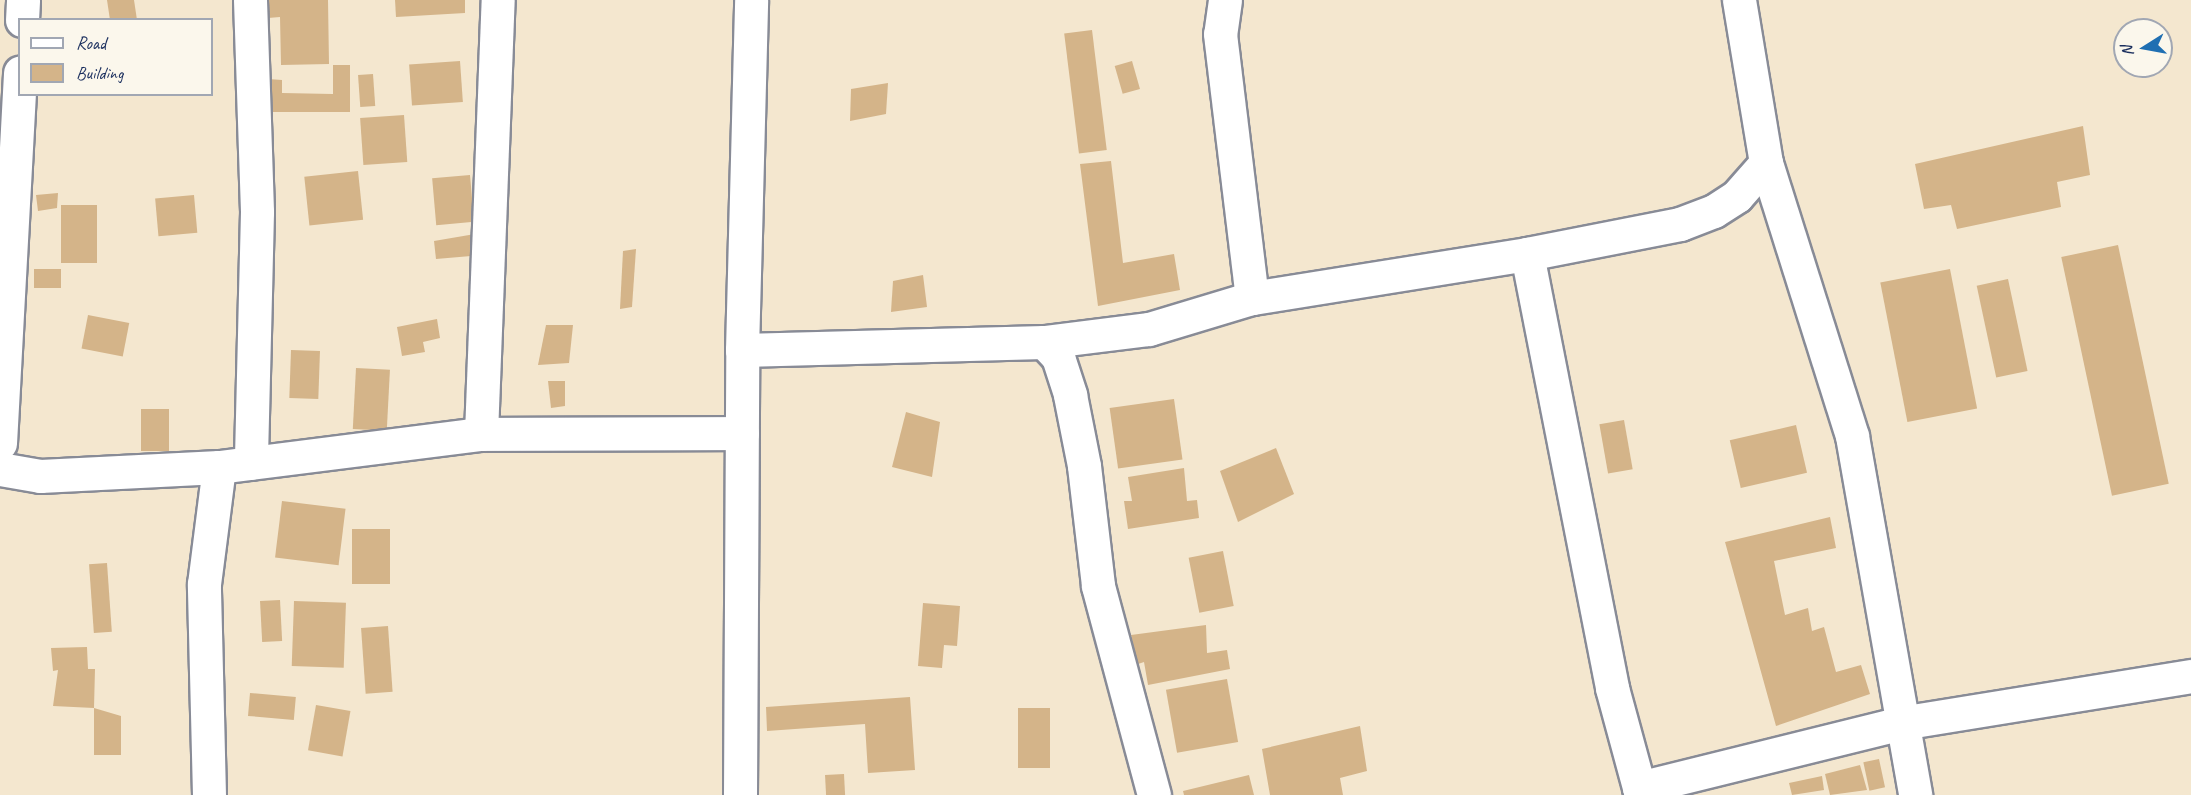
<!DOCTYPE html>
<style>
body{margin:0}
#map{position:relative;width:2191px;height:795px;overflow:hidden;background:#f4e7cf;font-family:Caveat,sans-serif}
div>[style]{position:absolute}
.building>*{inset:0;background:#d4b489;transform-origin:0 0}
.roads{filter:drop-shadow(2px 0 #888b96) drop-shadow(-2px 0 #888b96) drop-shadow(0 2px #888b96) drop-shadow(0 -2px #888b96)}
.street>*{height:33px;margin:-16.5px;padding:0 16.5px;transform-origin:16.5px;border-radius:16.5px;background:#fff}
span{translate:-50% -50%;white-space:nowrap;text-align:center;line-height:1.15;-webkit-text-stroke:4.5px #fbf7ec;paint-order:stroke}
.legend{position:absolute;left:18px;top:18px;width:195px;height:78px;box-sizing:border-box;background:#fbf7ec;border:2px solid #a1a7b3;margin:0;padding:8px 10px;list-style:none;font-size:18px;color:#1b2f5e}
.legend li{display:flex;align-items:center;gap:12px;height:30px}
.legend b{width:30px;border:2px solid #a1a7b3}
.north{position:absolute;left:2113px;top:18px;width:60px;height:60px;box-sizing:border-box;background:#fbf7ec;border:2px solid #a1a7b3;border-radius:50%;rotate:259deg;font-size:16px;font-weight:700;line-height:24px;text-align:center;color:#1b2f5e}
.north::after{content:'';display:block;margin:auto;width:21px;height:27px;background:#1f6fb2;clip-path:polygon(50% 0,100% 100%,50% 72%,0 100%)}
</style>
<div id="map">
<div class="building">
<div style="clip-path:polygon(107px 0,134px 0,137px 20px,110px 20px)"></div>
<div style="clip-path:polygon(268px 0,328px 0,329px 64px,281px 65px,280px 17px,268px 18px)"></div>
<div style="clip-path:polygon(395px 0,465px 0,465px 13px,396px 17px)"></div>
<div style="left:1092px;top:30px;width:121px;height:28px;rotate:83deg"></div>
<div style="left:460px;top:61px;width:41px;height:51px;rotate:86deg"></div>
<div style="left:1132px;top:61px;width:29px;height:18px;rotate:74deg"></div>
<div style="clip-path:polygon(333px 65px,350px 65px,350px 112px,267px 112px,268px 79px,282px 80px,282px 93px,333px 94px)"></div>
<div style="left:373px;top:74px;width:32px;height:15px;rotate:86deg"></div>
<div style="clip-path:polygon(888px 83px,886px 114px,850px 121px,851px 89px)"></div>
<div style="left:404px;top:115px;width:47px;height:44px;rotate:86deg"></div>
<div style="clip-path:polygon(2083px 126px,2090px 175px,2057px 182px,2061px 207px,1957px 229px,1951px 205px,1924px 209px,1915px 164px)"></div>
<div style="clip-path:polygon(1111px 161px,1123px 263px,1174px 254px,1180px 290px,1098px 306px,1080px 164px)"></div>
<div style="left:358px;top:171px;width:49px;height:54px;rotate:84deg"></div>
<div style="left:470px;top:175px;width:47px;height:38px;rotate:85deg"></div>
<div style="clip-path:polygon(58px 193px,57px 208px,38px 211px,36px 195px)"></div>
<div style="left:194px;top:195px;width:38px;height:39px;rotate:85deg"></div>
<div style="left:61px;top:205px;width:36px;height:58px"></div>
<div style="clip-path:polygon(475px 234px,471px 256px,436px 259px,434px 241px)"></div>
<div style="left:2118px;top:245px;width:244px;height:58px;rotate:78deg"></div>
<div style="clip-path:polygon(636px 249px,632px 307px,620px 309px,623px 251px)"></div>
<div style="left:34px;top:269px;width:27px;height:19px"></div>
<div style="left:1950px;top:269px;width:142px;height:71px;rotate:79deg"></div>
<div style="clip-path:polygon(923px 275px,927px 307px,891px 312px,893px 281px)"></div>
<div style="left:2008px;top:279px;width:94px;height:32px;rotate:78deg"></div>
<div style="left:88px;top:315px;width:42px;height:34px;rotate:11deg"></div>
<div style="clip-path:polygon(437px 319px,440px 338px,423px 342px,425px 352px,402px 356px,397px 327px)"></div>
<div style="clip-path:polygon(546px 325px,573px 325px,569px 363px,538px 365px)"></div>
<div style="left:291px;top:350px;width:29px;height:48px;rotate:2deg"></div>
<div style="left:356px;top:368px;width:34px;height:61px;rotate:3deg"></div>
<div style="clip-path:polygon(548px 381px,565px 381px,565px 406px,551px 408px)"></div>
<div style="left:1174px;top:399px;width:61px;height:65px;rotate:82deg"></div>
<div style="left:141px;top:409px;width:28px;height:42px"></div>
<div style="clip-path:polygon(906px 412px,940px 422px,932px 477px,892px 467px)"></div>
<div style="left:1624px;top:420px;width:50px;height:25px;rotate:80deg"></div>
<div style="left:1796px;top:425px;width:49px;height:68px;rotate:77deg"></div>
<div style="clip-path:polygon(1276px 448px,1294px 494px,1238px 522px,1220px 471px)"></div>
<div style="clip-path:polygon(1184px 468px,1187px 501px,1197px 500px,1199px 518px,1128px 529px,1124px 501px,1132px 501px,1128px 477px)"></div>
<div style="left:282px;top:501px;width:64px;height:57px;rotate:7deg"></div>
<div style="clip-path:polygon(1830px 517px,1836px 548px,1774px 561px,1785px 615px,1808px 608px,1812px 631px,1824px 627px,1836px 672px,1861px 665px,1870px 694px,1776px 726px,1725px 542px)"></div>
<div style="left:352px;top:529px;width:38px;height:55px"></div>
<div style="left:1223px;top:551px;width:56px;height:35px;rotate:79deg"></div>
<div style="left:107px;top:563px;width:69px;height:18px;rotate:86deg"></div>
<div style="left:280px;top:600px;width:41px;height:20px;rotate:87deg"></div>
<div style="left:294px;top:601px;width:52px;height:65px;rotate:2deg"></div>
<div style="clip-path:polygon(923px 603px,960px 606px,957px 646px,944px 645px,942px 668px,918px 666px)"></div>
<div style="clip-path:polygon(1206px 625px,1207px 653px,1227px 650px,1230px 669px,1148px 685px,1144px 662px,1138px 664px,1131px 635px)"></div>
<div style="left:388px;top:626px;width:66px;height:27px;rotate:86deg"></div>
<div style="clip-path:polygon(87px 647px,88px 669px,95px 669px,94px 708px,121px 716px,121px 755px,94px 755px,94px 708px,53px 706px,58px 670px,53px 671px,51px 648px)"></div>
<div style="left:1227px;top:679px;width:64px;height:62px;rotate:80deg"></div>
<div style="left:250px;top:693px;width:46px;height:23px;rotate:5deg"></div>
<div style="clip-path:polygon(910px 697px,915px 770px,868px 773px,865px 724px,767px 731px,766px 707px)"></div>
<div style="left:316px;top:705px;width:35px;height:46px;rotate:10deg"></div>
<div style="left:1050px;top:708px;width:60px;height:32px;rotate:90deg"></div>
<div style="clip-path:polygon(1360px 726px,1367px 771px,1340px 778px,1343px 795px,1270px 795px,1262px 749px)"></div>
<div style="left:1879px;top:759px;width:29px;height:16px;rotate:78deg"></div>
<div style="clip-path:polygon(1860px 765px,1867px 790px,1830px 795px,1825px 774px)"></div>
<div style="left:844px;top:774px;width:21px;height:19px;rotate:87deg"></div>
<div style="clip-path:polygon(1249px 775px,1254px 795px,1184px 795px,1183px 791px)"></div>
<div style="clip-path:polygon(1822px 776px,1824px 790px,1792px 795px,1789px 783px)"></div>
</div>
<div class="roads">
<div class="street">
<div style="left:250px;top:0;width:212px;rotate:88.1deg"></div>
<div style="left:257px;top:212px;width:251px;rotate:91.4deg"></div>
<div style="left:1225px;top:0;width:34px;rotate:98deg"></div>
<div style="left:1220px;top:34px;width:266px;rotate:83.1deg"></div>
<div style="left:1739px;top:0;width:165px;rotate:80.6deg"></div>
<div style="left:1766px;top:163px;width:286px;rotate:72.5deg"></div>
<div style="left:1852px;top:436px;width:364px;rotate:80deg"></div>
<div style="left:22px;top:20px;width:20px;rotate:-87deg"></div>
<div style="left:1527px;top:254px;width:442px;rotate:78.9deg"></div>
<div style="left:1612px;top:688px;width:111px;rotate:74.8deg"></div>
<div style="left:1044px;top:342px;width:21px;rotate:47deg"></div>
<div style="left:1058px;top:357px;width:40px;rotate:72deg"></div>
<div style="left:1070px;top:395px;width:72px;rotate:78.8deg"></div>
<div style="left:1084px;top:466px;width:121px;rotate:83.3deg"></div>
<div style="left:1098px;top:586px;width:216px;rotate:75deg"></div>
<div style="left:742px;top:350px;width:302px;rotate:-1.5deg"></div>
<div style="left:1044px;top:342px;width:106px;rotate:-7.1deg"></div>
<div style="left:1149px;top:329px;width:108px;rotate:-16.8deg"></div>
<div style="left:1252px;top:298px;width:278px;rotate:-9.1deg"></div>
<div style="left:1527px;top:254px;width:156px;rotate:-11.1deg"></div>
<div style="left:1680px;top:224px;width:36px;rotate:-21deg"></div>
<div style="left:1714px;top:211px;width:27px;rotate:-33deg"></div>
<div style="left:1737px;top:196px;width:44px;rotate:-48.7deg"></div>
<div style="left:481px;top:434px;width:434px;rotate:-87.8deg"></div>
<div style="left:0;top:443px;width:371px;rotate:-86.9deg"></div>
<div style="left:0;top:469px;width:41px;rotate:9.9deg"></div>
<div style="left:40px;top:476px;width:179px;rotate:-2.9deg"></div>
<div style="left:219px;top:467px;width:264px;rotate:-7.2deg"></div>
<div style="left:481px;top:434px;width:261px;rotate:-0.2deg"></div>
<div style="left:1639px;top:788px;width:270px;rotate:-13.9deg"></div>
<div style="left:1901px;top:723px;width:294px;rotate:-9.2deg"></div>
<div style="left:209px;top:795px;width:211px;rotate:-91.4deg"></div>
<div style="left:204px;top:584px;width:118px;rotate:-82.7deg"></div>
<div style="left:740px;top:795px;width:445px;rotate:-89.7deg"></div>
<div style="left:742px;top:350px;width:350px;rotate:-88.5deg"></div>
</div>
</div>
<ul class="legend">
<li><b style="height:8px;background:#fff"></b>Road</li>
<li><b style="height:16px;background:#d4b489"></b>Building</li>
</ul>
<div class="north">N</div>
</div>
